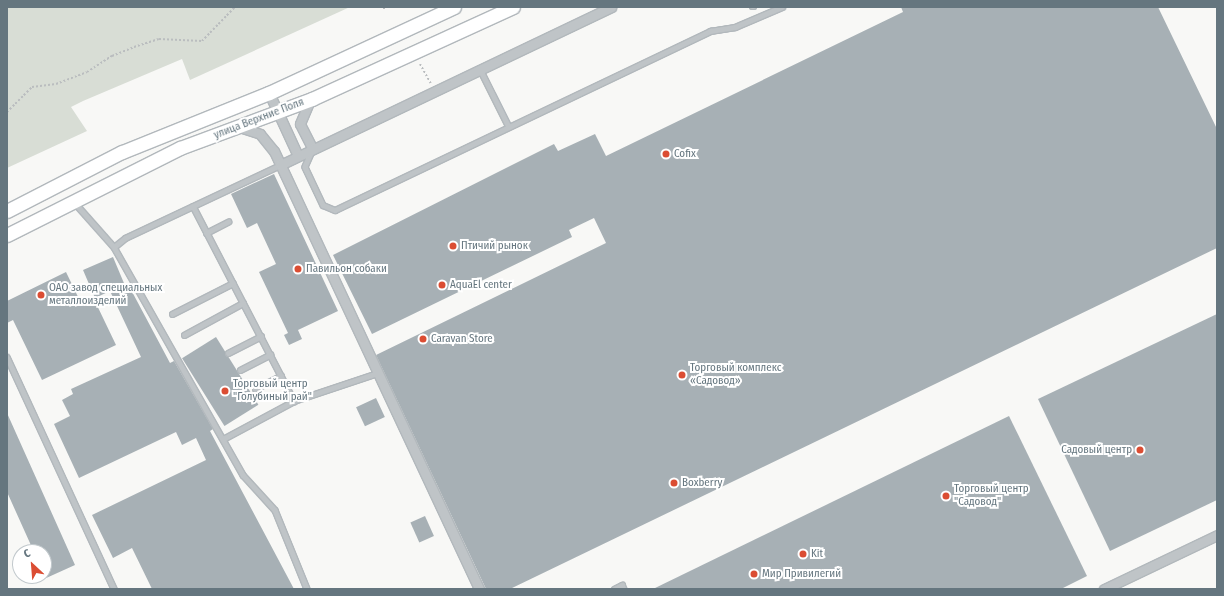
<!DOCTYPE html>
<meta charset="utf-8">
<style>
body{margin:0}
#map{position:relative;width:1224px;height:596px;overflow:hidden;background:#f8f8f6;font-family:"Fira Sans Condensed",sans-serif}
div>[style]{position:absolute}
.green>*{inset:0;background:#d8ddd5}
.building>*{inset:0;background:#a7b0b5;transform-origin:0 0}
.path>*{height:2px;margin-top:-1px;transform-origin:0;background:repeating-linear-gradient(90deg,#babdbf 0 2px,transparent 0 4px)}
.roads{filter:drop-shadow(1px 0 #b2b8bc) drop-shadow(-1px 0 #b2b8bc) drop-shadow(0 1px #b2b8bc) drop-shadow(0 -1px #b2b8bc)}
.service>*{height:4.5px;margin:-2.25px;padding:0 2.25px;transform-origin:2.25px;border-radius:2.25px;background:#bfc4c7}
.minor>*{height:9px;margin:-4.5px;padding:0 4.5px;transform-origin:4.5px;border-radius:4.5px;background:#bfc4c7}
.secondary>*{height:13px;margin:-6.5px;padding:0 6.5px;transform-origin:6.5px;border-radius:6.5px;background:#fff}
.dots>*{width:11px;height:11px;translate:-50% -50%;box-sizing:border-box;border:2px solid #fff;border-radius:50%}
span{translate:-50% -50%;white-space:nowrap;text-align:center;line-height:1.15;-webkit-text-stroke:4px #fff;paint-order:stroke}
.street-label{font-size:11px;color:#65767f}
.poi-label{font-size:11px;color:#65767f}
.left{translate:0 -50%;text-align:left}
.right{translate:-100% -50%;text-align:right}
.frame{position:absolute;inset:0;border:8px solid #65767f;pointer-events:none}
.north{position:absolute;left:12px;top:544px;width:40px;height:40px;box-sizing:border-box;background:#fff;border:1px solid #c1c8cc;border-radius:50%;rotate:334deg;font-size:11px;font-weight:700;line-height:16px;text-align:center;color:#65767f}
.north::after{content:'';display:block;margin:auto;width:14px;height:18px;background:#db4d33;clip-path:polygon(50% 0,100% 100%,50% 72%,0 100%)}
</style>
<div id="map">
<div class="green">
<div style="clip-path:polygon(7px 7px,350px 7px,190px 80px,182px 59px,83px 101px,71px 107px,87px 131px,7px 168px)"></div>
</div>
<div class="building">
<div style="clip-path:polygon(901px 7px,1158px 7px,1217px 129px,1217px 248px,510px 589px,486px 589px,376px 355px,606px 243px,594px 218px,569px 230px,572px 237px,372px 334px,333px 255px,554px 144px,558px 151px,595px 134px,606px 156px,903px 12px)"></div>
<div style="clip-path:polygon(274px 174px,338px 311px,298px 330px,302px 339px,289px 345px,284px 335px,288px 333px,259px 272px,276px 264px,257px 223px,247px 228px,231px 194px)"></div>
<div style="clip-path:polygon(113px 257px,126px 288px,129px 286px,170px 363px,174px 361px,213px 429px,210px 431px,294px 589px,152px 589px,132px 548px,113px 558px,92px 515px,206px 460px,196px 438px,182px 445px,176px 432px,79px 478px,54px 424px,70px 416px,62px 400px,73px 394px,71px 389px,141px 357px,110px 291px,95px 298px,83px 270px)"></div>
<div style="clip-path:polygon(66px 272px,81px 303px,93px 297px,116px 345px,42px 380px,13px 320px,7px 323px,7px 301px)"></div>
<div style="clip-path:polygon(1217px 314px,1217px 500px,1110px 551px,1038px 399px)"></div>
<div style="left:216px;top:337px;width:80px;height:40px;rotate:58deg"></div>
<div style="left:376px;top:398px;width:21px;height:22px;rotate:65deg"></div>
<div style="clip-path:polygon(7px 413px,75px 565px,44px 579px,44px 552px,34px 552px,7px 492px)"></div>
<div style="clip-path:polygon(1009px 416px,1087px 576px,1061px 589px,653px 589px)"></div>
<div style="left:425px;top:516px;width:22px;height:16px;rotate:66deg"></div>
</div>
<div class="path">
<div style="left:384px;top:7px;width:2px;rotate:90deg"></div>
<div style="left:420px;top:64px;width:23px;rotate:61deg"></div>
<div style="left:7px;top:112px;width:35px;rotate:-45deg"></div>
<div style="left:32px;top:87px;width:24px;rotate:-7deg"></div>
<div style="left:56px;top:84px;width:33px;rotate:-21deg"></div>
<div style="left:87px;top:72px;width:30px;rotate:-33deg"></div>
<div style="left:112px;top:56px;width:24px;rotate:-22deg"></div>
<div style="left:134px;top:47px;width:26px;rotate:-18deg"></div>
<div style="left:159px;top:39px;width:43px;rotate:2.7deg"></div>
<div style="left:202px;top:41px;width:47px;rotate:-45.9deg"></div>
</div>
<div class="roads">
<div class="service">
<div style="left:752px;top:7px;width:2px"></div>
<div style="left:480px;top:69px;width:63px;rotate:63.4deg"></div>
<div style="left:312px;top:151px;width:17px;rotate:114deg"></div>
<div style="left:305px;top:167px;width:42px;rotate:64.7deg"></div>
<div style="left:323px;top:205px;width:13px;rotate:23deg"></div>
<div style="left:335px;top:210px;width:416px;rotate:-25.5deg"></div>
<div style="left:710px;top:31px;width:25px;rotate:-9deg"></div>
<div style="left:735px;top:27px;width:51px;rotate:-23.1deg"></div>
<div style="left:75px;top:203px;width:59px;rotate:48.4deg"></div>
<div style="left:114px;top:247px;width:262px;rotate:60.5deg"></div>
<div style="left:243px;top:475px;width:47px;rotate:47.6deg"></div>
<div style="left:275px;top:510px;width:85px;rotate:67.9deg"></div>
<div style="left:193px;top:206px;width:220px;rotate:62.6deg"></div>
<div style="left:206px;top:233px;width:25px;rotate:-27deg"></div>
<div style="left:114px;top:247px;width:14px;rotate:-39deg"></div>
<div style="left:125px;top:238px;width:171px;rotate:-25.2deg"></div>
<div style="left:172px;top:314px;width:68px;rotate:-26.9deg"></div>
<div style="left:184px;top:335px;width:67px;rotate:-28.5deg"></div>
<div style="left:228px;top:353px;width:37px;rotate:-27deg"></div>
<div style="left:7px;top:357px;width:255px;rotate:65.2deg"></div>
<div style="left:240px;top:370px;width:34px;rotate:-27deg"></div>
<div style="left:255px;top:389px;width:29px;rotate:-27deg"></div>
<div style="left:223px;top:439px;width:81px;rotate:-28.2deg"></div>
<div style="left:294px;top:401px;width:88px;rotate:-18.6deg"></div>
<div style="left:614px;top:589px;width:9px;rotate:-27deg"></div>
<div style="left:622px;top:585px;width:4px;rotate:63deg"></div>
</div>
<div class="minor">
<div style="left:269px;top:93px;width:69px;rotate:65.3deg"></div>
<div style="left:310px;top:100px;width:26px;rotate:113deg"></div>
<div style="left:300px;top:124px;width:28px;rotate:63deg"></div>
<div style="left:239px;top:127px;width:22px;rotate:18deg"></div>
<div style="left:260px;top:134px;width:22px;rotate:51deg"></div>
<div style="left:274px;top:151px;width:484px;rotate:64.9deg"></div>
<div style="left:280px;top:165px;width:367px;rotate:-25.5deg"></div>
<div style="left:1104px;top:589px;width:125px;rotate:-25.5deg"></div>
</div>
<div class="secondary">
<div style="left:7px;top:211px;width:129px;rotate:-27.2deg"></div>
<div style="left:122px;top:152px;width:158px;rotate:-21.9deg"></div>
<div style="left:269px;top:93px;width:204px;rotate:-24.9deg"></div>
<div style="left:7px;top:235px;width:194px;rotate:-26.7deg"></div>
<div style="left:180px;top:148px;width:141px;rotate:-20.4deg"></div>
<div style="left:312px;top:99px;width:221px;rotate:-24.6deg"></div>
</div>
</div>
<div class="dots">
<div style="left:666px;top:154px;background:#db4d33"></div>
<div style="left:453px;top:246px;background:#db4d33"></div>
<div style="left:298px;top:269px;background:#db4d33"></div>
<div style="left:442px;top:285px;background:#db4d33"></div>
<div style="left:41px;top:295px;background:#db4d33"></div>
<div style="left:423px;top:339px;background:#db4d33"></div>
<div style="left:682px;top:375px;background:#db4d33"></div>
<div style="left:225px;top:391px;background:#db4d33"></div>
<div style="left:1140px;top:450px;background:#db4d33"></div>
<div style="left:674px;top:483px;background:#db4d33"></div>
<div style="left:946px;top:496px;background:#db4d33"></div>
<div style="left:803px;top:554px;background:#db4d33"></div>
<div style="left:754px;top:574px;background:#db4d33"></div>
</div>
<div class="street-label">
<span style="left:259px;top:119px;rotate:-21deg">улица Верхние Поля</span>
</div>
<div class="poi-label">
<span class="left" style="left:674px;top:154px">Cofix</span>
<span class="left" style="left:461px;top:246px">Птичий рынок</span>
<span class="left" style="left:306px;top:269px">Павильон собаки</span>
<span class="left" style="left:450px;top:285px">AquaEl center</span>
<span class="left" style="left:49px;top:295px">ОАО завод специальных<br>металлоизделий</span>
<span class="left" style="left:431px;top:339px">Caravan Store</span>
<span class="left" style="left:690px;top:375px">Торговый комплекс<br>«Садовод»</span>
<span class="left" style="left:233px;top:391px">Торговый центр<br>"Голубиный рай"</span>
<span class="right" style="left:1132px;top:450px">Садовый центр</span>
<span class="left" style="left:682px;top:483px">Boxberry</span>
<span class="left" style="left:954px;top:496px">Торговый центр<br>"Садовод"</span>
<span class="left" style="left:811px;top:554px">Kit</span>
<span class="left" style="left:762px;top:574px">Мир Привилегий</span>
</div>
<div class="frame"></div>
<div class="north">С</div>
</div>
